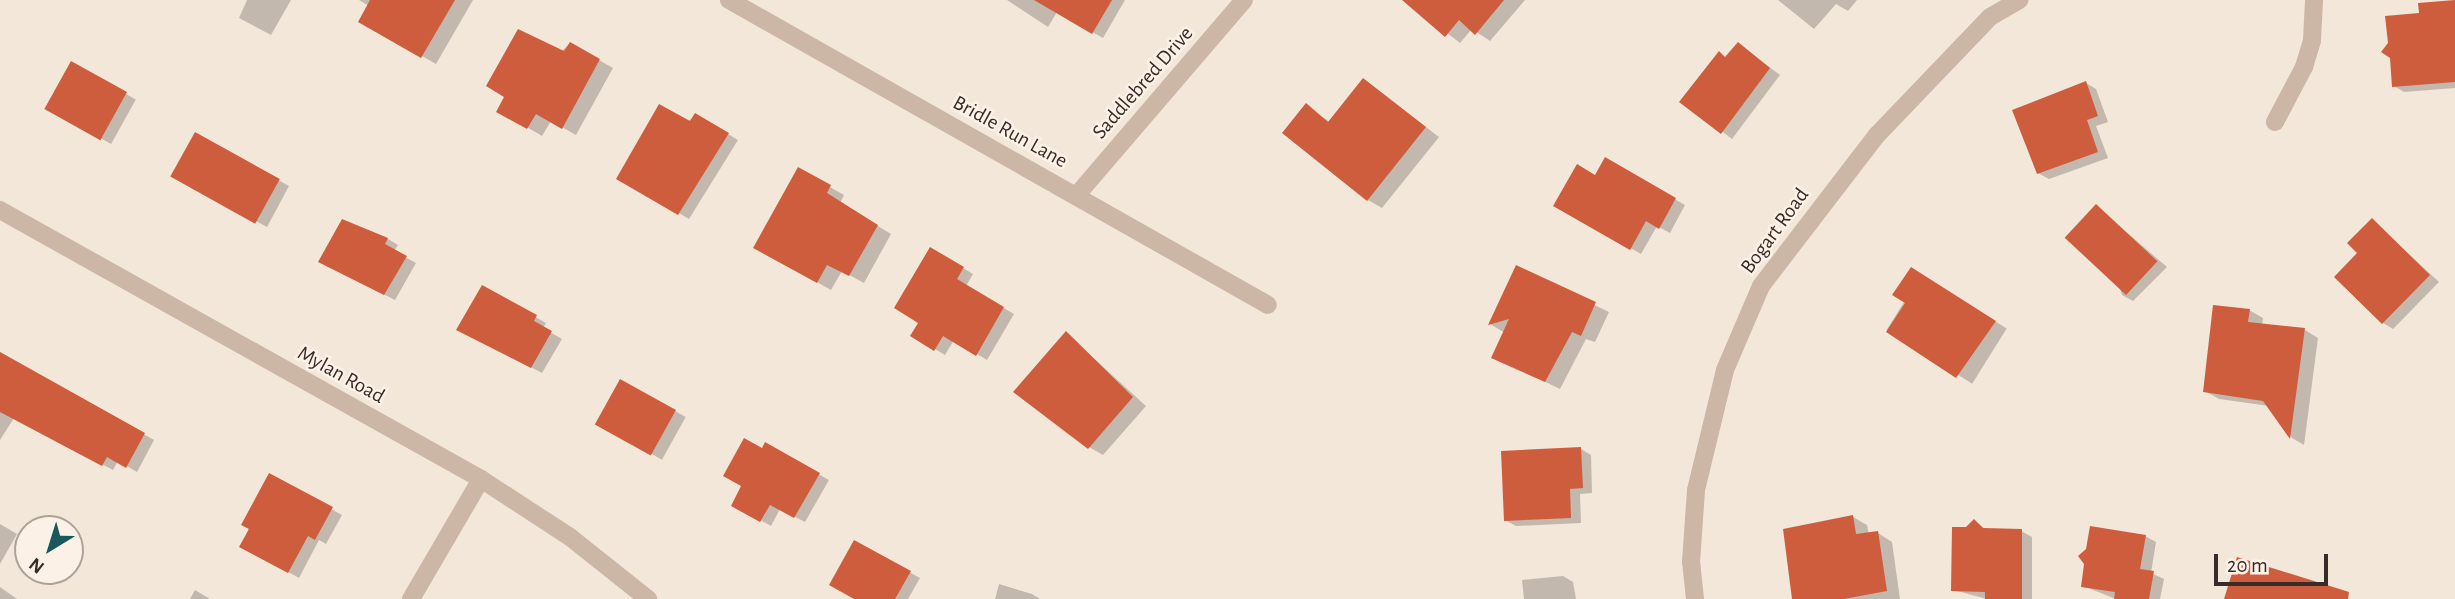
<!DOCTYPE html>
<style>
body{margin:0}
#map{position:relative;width:2455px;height:599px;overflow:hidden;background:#f3e7da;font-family:"Alegreya Sans",sans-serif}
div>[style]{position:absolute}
.shadow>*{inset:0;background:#0003;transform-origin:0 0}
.building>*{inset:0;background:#ce5d3d;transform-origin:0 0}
.street>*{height:18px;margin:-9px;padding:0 9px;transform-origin:9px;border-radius:9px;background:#ccb6a5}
span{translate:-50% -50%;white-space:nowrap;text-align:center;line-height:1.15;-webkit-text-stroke:5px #fbf1e7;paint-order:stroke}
.street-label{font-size:21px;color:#372c27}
.north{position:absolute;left:14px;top:515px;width:70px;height:70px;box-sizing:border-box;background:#fbf1e7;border:2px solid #ada29a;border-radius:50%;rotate:218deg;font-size:19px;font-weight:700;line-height:28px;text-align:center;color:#372c27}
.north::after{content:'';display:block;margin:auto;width:24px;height:32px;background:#19595c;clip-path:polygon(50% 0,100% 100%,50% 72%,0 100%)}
.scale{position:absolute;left:2214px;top:554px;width:114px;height:32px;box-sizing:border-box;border:4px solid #372c27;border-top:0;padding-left:9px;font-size:21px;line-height:24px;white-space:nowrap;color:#372c27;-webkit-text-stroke:5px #fbf1e7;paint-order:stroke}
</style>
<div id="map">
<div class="shadow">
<div style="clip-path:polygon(247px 0,291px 0,271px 35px,239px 18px)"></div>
<div style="clip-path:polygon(359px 0,473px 0,436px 64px,360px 21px,369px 6px)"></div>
<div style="clip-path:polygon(1007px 0,1125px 0,1103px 38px,1057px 12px,1048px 27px)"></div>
<div style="clip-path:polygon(1405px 0,1525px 0,1490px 41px,1472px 29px,1460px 43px)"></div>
<div style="clip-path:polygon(1778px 0,1857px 0,1848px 11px,1836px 4px,1814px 29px)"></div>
<div style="clip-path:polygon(2455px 2px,2455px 88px,2404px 92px,2394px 86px,2392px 57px,2420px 15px)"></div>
<div style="clip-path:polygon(570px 44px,613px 68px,576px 135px,551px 121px,542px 136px,513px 119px,507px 96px)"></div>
<div style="clip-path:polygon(1738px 44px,1780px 75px,1732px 139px,1682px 101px,1720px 54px,1727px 58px)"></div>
<div style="left:72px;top:64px;width:73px;height:51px;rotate:29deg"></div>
<div style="clip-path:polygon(1364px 80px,1439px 137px,1382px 208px,1368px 200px,1306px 106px,1330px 122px)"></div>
<div style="clip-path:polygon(2086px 83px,2096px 89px,2108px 122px,2096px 126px,2108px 158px,2049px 179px,2038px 173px)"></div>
<div style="clip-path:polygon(696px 115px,738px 140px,689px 219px,619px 178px)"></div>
<div style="clip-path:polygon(196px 134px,289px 186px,267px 227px,182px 182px)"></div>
<div style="clip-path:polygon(1606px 160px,1685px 205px,1670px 233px,1657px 226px,1641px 254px,1556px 205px,1596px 177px)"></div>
<div style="clip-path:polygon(798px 169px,844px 195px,840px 203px,891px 234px,864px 283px,842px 271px,831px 290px,755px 247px)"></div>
<div style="clip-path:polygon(2096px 206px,2167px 267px,2133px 301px,2122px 295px)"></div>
<div style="clip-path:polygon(2372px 220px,2439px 282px,2393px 329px,2383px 323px)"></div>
<div style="clip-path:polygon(343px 221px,388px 239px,398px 245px,394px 251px,416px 263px,395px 300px,330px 267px)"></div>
<div style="clip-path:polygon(931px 249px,973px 274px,966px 286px,1014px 314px,987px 360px,954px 340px,945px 355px,935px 349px,920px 322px)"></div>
<div style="clip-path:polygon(1517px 268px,1609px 312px,1595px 342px,1586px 339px,1560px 389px,1494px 357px,1505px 333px,1490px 324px)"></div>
<div style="left:1921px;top:275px;width:101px;height:65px;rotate:32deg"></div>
<div style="clip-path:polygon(483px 287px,546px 323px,543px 328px,562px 339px,542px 373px,469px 335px)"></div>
<div style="clip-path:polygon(2249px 310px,2263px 318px,2262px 325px,2305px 330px,2318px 338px,2304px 445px,2292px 438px,2269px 406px,2219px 399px,2205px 391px)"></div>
<div style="clip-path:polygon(1066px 333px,1146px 406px,1103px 455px,1089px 447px)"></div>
<div style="clip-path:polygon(0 352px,154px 440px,137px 472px,118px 461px,113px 470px,14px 418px,0 440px)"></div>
<div style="left:621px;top:381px;width:74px;height:49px;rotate:29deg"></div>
<div style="clip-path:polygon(766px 445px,829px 480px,805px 522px,780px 509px,771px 526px,733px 505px)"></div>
<div style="clip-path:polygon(1581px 449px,1591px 455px,1592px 493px,1580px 494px,1581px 523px,1516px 526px,1505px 520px)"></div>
<div style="clip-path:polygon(269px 475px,342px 515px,326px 544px,319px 540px,299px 578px,242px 546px)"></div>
<div style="clip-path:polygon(1853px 517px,1867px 525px,1869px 535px,1878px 533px,1892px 542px,1900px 599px,1794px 599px)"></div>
<div style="clip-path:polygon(1974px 521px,1987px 530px,2021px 531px,2032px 537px,2032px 599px,1987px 599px,1953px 590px,1967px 528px)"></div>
<div style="clip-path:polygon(0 524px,17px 534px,0 564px)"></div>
<div style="clip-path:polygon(2145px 536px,2156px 542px,2151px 573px,2164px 579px,2160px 599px,2116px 599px,2083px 586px)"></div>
<div style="clip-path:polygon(855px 542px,920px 578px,908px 599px,857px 599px)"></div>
<div style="clip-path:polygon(1563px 576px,1573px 582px,1576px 599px,1524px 599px,1522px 580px)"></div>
<div style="clip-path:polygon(999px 584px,1032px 594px,1040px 599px,995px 599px)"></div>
<div style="clip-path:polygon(0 587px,17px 599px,0 599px)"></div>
<div style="clip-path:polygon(195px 590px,210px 599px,190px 599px)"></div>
</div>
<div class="building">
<div style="clip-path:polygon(370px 0,455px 0,421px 58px,358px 22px)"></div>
<div style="clip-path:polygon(1034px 0,1112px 0,1092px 34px)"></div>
<div style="clip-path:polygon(1402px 0,1504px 0,1475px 35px,1459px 20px,1445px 37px)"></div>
<div style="clip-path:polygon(2455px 0,2455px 82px,2392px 87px,2390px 58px,2381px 52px,2388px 43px,2385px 16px,2419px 13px,2418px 3px)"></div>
<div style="clip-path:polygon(518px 29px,564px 51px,570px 42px,600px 59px,562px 129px,536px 114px,527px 129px,496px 112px,504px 97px,486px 86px)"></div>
<div style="clip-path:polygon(1738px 42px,1770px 68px,1721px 134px,1679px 102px,1719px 51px,1725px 57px)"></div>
<div style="left:71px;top:61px;width:64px;height:55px;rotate:29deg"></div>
<div style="clip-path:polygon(1363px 78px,1426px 127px,1367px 201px,1282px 133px,1306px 103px,1328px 122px)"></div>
<div style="clip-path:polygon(2086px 81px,2098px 116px,2087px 120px,2098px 152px,2037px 174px,2012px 110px)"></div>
<div style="clip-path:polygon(659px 104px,690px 121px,695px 113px,729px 133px,678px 215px,616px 179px)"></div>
<div style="left:195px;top:132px;width:97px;height:51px;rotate:29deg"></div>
<div style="clip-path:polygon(1605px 157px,1676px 198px,1659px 229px,1646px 221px,1630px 250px,1553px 206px,1577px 164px,1595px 175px)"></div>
<div style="clip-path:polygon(798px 167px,831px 185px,827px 193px,878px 225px,849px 276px,827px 265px,817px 283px,753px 248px)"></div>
<div style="left:2096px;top:204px;width:84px;height:46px;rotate:43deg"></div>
<div style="clip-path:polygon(2372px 218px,2430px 275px,2382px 324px,2334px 277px,2357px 253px,2347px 243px)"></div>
<div style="clip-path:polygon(342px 219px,388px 238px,385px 244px,407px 256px,384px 295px,318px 262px)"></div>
<div style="clip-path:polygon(930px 247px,964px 267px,957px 279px,1004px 307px,976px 356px,943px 336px,934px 351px,910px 336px,918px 323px,894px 308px)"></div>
<div style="clip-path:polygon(1516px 265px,1596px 302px,1581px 336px,1572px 332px,1545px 382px,1491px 358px,1509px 319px,1488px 325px)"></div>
<div style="clip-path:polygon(1911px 267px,1996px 321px,1956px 378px,1886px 332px,1905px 303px,1892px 295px)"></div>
<div style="clip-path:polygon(482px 285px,537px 315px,534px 321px,552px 331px,531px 368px,456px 330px)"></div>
<div style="clip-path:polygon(2213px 305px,2250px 309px,2248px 322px,2305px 328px,2290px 439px,2263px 401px,2203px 392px)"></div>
<div style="clip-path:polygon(1066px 331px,1133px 397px,1088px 449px,1013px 392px)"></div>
<div style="clip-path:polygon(0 352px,145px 433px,126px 468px,107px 457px,102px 466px,0 412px)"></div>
<div style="left:620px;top:379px;width:64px;height:52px;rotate:29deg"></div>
<div style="clip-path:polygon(744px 438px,762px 448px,765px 442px,820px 473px,794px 518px,770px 505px,760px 522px,731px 506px,741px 486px,723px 476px)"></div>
<div style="clip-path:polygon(1581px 447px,1583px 488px,1570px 489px,1571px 518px,1504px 521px,1501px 451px)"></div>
<div style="clip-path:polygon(269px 473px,333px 507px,315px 540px,308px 536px,288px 573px,239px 547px,249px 529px,241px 525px)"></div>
<div style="clip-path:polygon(1853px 515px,1856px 534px,1878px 531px,1887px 591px,1844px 599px,1792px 599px,1783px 529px)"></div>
<div style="clip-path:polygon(1974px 519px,1983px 528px,2022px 529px,2022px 599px,1985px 599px,1985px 592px,1951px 591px,1952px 527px,1966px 527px)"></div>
<div style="clip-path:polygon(2090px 526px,2146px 535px,2140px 569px,2154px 571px,2149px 599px,2114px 599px,2115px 592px,2081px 587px,2084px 564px,2078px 556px,2086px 549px)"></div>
<div style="clip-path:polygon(854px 540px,911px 571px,895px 599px,854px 599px,829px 585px)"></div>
<div style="clip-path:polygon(2237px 557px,2349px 592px,2348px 599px,2224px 599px)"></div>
</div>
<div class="street">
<div style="left:729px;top:0;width:619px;rotate:29.5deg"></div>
<div style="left:2275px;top:122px;width:62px;rotate:-62.2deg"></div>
<div style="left:2304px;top:67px;width:28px;rotate:-73deg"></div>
<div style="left:2312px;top:40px;width:40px;rotate:-87.1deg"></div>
<div style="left:1076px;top:196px;width:258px;rotate:-49.4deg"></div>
<div style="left:0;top:210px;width:551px;rotate:29.22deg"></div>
<div style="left:481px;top:479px;width:106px;rotate:33.1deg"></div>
<div style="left:570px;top:537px;width:100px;rotate:38.5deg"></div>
<div style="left:411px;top:599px;width:139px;rotate:-59.7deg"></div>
<div style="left:1695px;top:599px;width:37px;rotate:-96deg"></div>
<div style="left:1691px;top:562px;width:72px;rotate:-86deg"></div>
<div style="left:1696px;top:490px;width:123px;rotate:-76.4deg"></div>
<div style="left:1725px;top:370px;width:91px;rotate:-66.8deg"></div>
<div style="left:1761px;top:286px;width:190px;rotate:-52.5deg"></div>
<div style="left:1877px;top:135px;width:163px;rotate:-46.2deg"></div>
<div style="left:1990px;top:17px;width:34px;rotate:-30deg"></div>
</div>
<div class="street-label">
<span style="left:1143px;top:83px;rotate:-49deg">Saddlebred Drive</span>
<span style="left:1010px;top:132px;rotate:29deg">Bridle Run Lane</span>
<span style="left:1775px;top:231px;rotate:-54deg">Bogart Road</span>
<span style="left:341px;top:375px;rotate:29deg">Mylan Road</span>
</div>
<div class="north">N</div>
<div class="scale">20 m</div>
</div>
